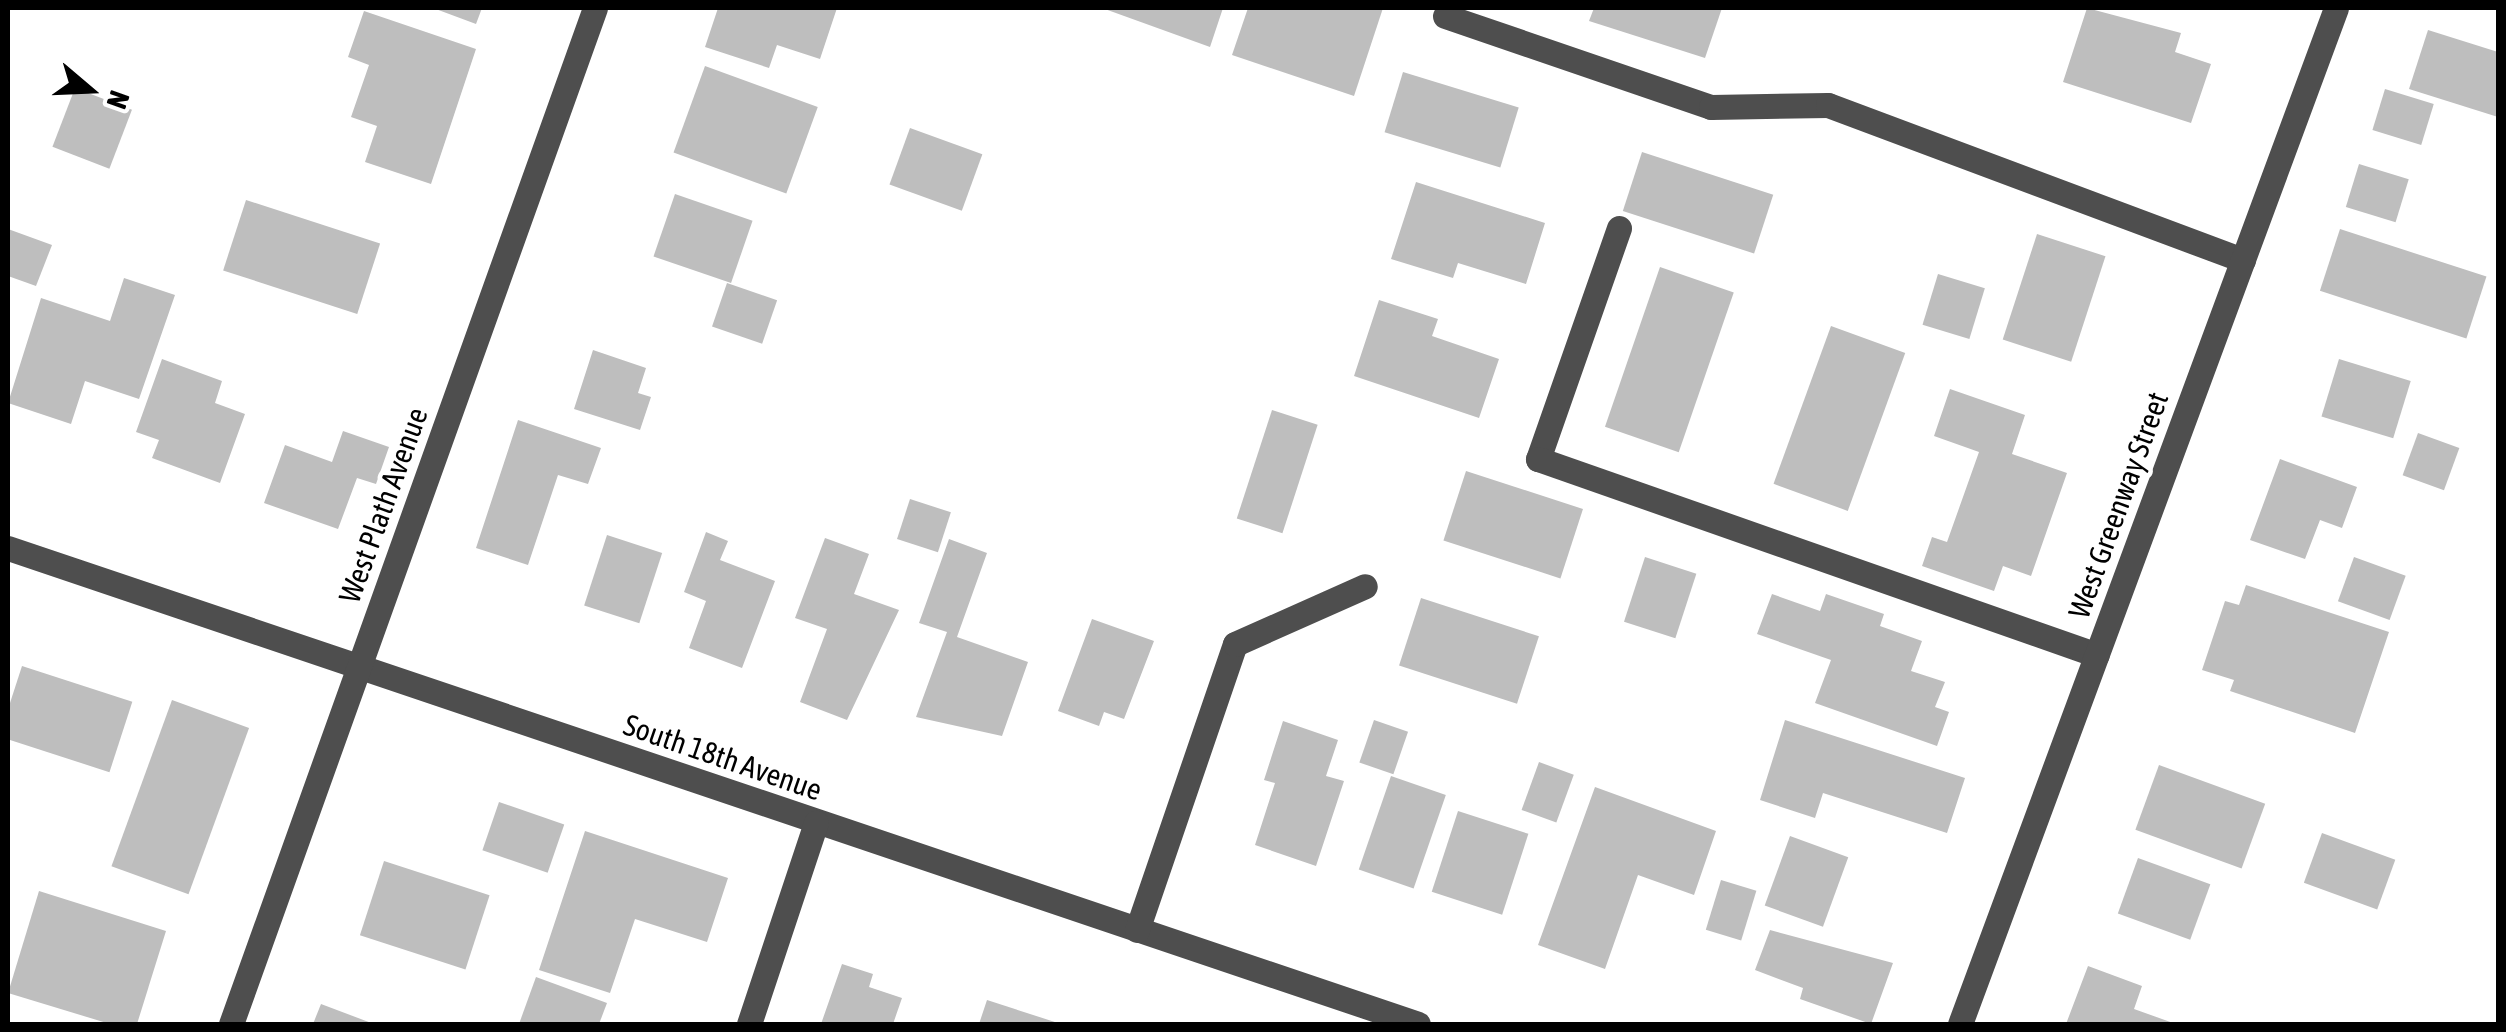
<!DOCTYPE html>
<style>
body{margin:0}
#map{position:relative;width:2506px;height:1032px;overflow:hidden;background:#fff;font-family:"Asap Condensed",sans-serif}
div>[style]{position:absolute}
.building>*{inset:0;background:#bebebe;transform-origin:0 0}
.minor>*{height:25px;margin:-12.5px;padding:0 12.5px;transform-origin:12.5px;border-radius:12.5px;background:#4e4e4e}
span{translate:-50% -50%;white-space:nowrap;text-align:center;line-height:1.15;-webkit-text-stroke:9px #fff;paint-order:stroke}
.street-label{font-size:30px;color:#000}
.frame{position:absolute;inset:0;border:10px solid #000;pointer-events:none}
.north{position:absolute;left:40px;top:40px;width:100px;height:100px;-webkit-text-stroke:8px #fff;paint-order:stroke;rotate:109deg;font-size:28px;font-weight:700;line-height:40px;text-align:center;color:#000}
.north::after{content:'';display:block;margin:auto;width:35px;height:45px;background:#000;clip-path:polygon(50% 0,100% 100%,50% 72%,0 100%)}
</style>
<div id="map">
<div class="building">
<div style="clip-path:polygon(433px 8px,482px 8px,476px 24px)"></div>
<div style="clip-path:polygon(718px 8px,837px 8px,820px 59px,777px 45px,769px 68px,705px 47px)"></div>
<div style="clip-path:polygon(1102px 8px,1223px 8px,1210px 47px)"></div>
<div style="clip-path:polygon(1248px 8px,1383px 8px,1354px 96px,1232px 55px)"></div>
<div style="clip-path:polygon(1594px 8px,1722px 8px,1705px 58px,1589px 21px)"></div>
<div style="clip-path:polygon(2087px 8px,2181px 33px,2175px 52px,2211px 64px,2191px 123px,2063px 82px)"></div>
<div style="clip-path:polygon(364px 11px,476px 49px,431px 184px,365px 162px,377px 126px,351px 117px,369px 65px,348px 57px)"></div>
<div style="clip-path:polygon(2428px 30px,2498px 52px,2498px 117px,2409px 89px)"></div>
<div style="left:705px;top:66px;width:120px;height:92px;rotate:20deg"></div>
<div style="left:1403px;top:72px;width:121px;height:63px;rotate:17deg"></div>
<div style="left:75px;top:88px;width:61px;height:63px;rotate:21deg"></div>
<div style="left:2385px;top:89px;width:51px;height:43px;rotate:17deg"></div>
<div style="left:910px;top:128px;width:77px;height:60px;rotate:20deg"></div>
<div style="left:1642px;top:152px;width:138px;height:62px;rotate:18deg"></div>
<div style="left:2359px;top:164px;width:52px;height:45px;rotate:17deg"></div>
<div style="clip-path:polygon(1416px 182px,1545px 223px,1526px 284px,1458px 263px,1453px 278px,1391px 259px)"></div>
<div style="left:675px;top:194px;width:82px;height:66px;rotate:19deg"></div>
<div style="left:246px;top:200px;width:141px;height:74px;rotate:18deg"></div>
<div style="clip-path:polygon(8px 229px,52px 245px,36px 286px,8px 276px)"></div>
<div style="left:2340px;top:229px;width:154px;height:65px;rotate:18deg"></div>
<div style="left:2037px;top:234px;width:72px;height:111px;rotate:18deg"></div>
<div style="left:1660px;top:267px;width:78px;height:169px;rotate:19deg"></div>
<div style="left:1938px;top:274px;width:49px;height:53px;rotate:17deg"></div>
<div style="clip-path:polygon(124px 278px,175px 295px,139px 399px,85px 381px,71px 424px,8px 403px,41px 298px,110px 321px)"></div>
<div style="left:727px;top:283px;width:53px;height:46px;rotate:19deg"></div>
<div style="clip-path:polygon(1379px 300px,1438px 319px,1432px 336px,1499px 359px,1479px 418px,1354px 376px)"></div>
<div style="left:1831px;top:326px;width:79px;height:168px;rotate:20deg"></div>
<div style="clip-path:polygon(593px 350px,646px 368px,638px 393px,651px 397px,640px 430px,574px 409px)"></div>
<div style="clip-path:polygon(162px 359px,222px 381px,215px 403px,245px 414px,220px 483px,152px 458px,159px 440px,136px 432px)"></div>
<div style="left:2339px;top:359px;width:75px;height:60px;rotate:17deg"></div>
<div style="clip-path:polygon(1950px 389px,2025px 415px,2012px 454px,2067px 473px,2031px 576px,2003px 566px,1994px 591px,1922px 566px,1932px 537px,1947px 542px,1979px 452px,1934px 436px)"></div>
<div style="left:1272px;top:410px;width:48px;height:114px;rotate:18deg"></div>
<div style="clip-path:polygon(518px 420px,601px 448px,588px 484px,558px 475px,528px 565px,476px 548px)"></div>
<div style="clip-path:polygon(343px 431px,389px 447px,376px 484px,357px 478px,338px 529px,264px 503px,285px 445px,332px 462px)"></div>
<div style="left:2418px;top:433px;width:44px;height:45px;rotate:20deg"></div>
<div style="clip-path:polygon(2280px 459px,2357px 487px,2342px 528px,2320px 520px,2305px 559px,2250px 540px)"></div>
<div style="left:1466px;top:471px;width:123px;height:73px;rotate:18deg"></div>
<div style="left:910px;top:499px;width:43px;height:42px;rotate:18deg"></div>
<div style="clip-path:polygon(706px 532px,728px 541px,720px 560px,775px 581px,742px 668px,689px 648px,706px 601px,684px 592px)"></div>
<div style="left:607px;top:535px;width:58px;height:74px;rotate:18deg"></div>
<div style="clip-path:polygon(825px 538px,869px 554px,854px 594px,899px 610px,847px 720px,800px 702px,827px 629px,795px 618px)"></div>
<div style="clip-path:polygon(949px 539px,987px 553px,957px 637px,1028px 662px,1002px 736px,916px 717px,947px 632px,919px 623px)"></div>
<div style="left:1645px;top:557px;width:54px;height:68px;rotate:18deg"></div>
<div style="left:2354px;top:557px;width:55px;height:47px;rotate:20deg"></div>
<div style="clip-path:polygon(2246px 585px,2389px 632px,2355px 733px,2230px 691px,2234px 680px,2202px 670px,2225px 601px,2239px 605px)"></div>
<div style="clip-path:polygon(1772px 594px,1820px 611px,1826px 594px,1884px 614px,1880px 626px,1922px 641px,1911px 671px,1945px 682px,1935px 707px,1949px 712px,1937px 746px,1815px 703px,1831px 660px,1757px 634px)"></div>
<div style="left:1421px;top:598px;width:124px;height:71px;rotate:18deg"></div>
<div style="clip-path:polygon(1092px 619px,1154px 641px,1124px 719px,1104px 712px,1099px 726px,1058px 711px)"></div>
<div style="left:22px;top:666px;width:116px;height:74px;rotate:18deg"></div>
<div style="left:172px;top:700px;width:82px;height:177px;rotate:20deg"></div>
<div style="left:1374px;top:720px;width:36px;height:45px;rotate:19deg"></div>
<div style="clip-path:polygon(1785px 720px,1965px 778px,1947px 833px,1823px 793px,1815px 818px,1760px 800px)"></div>
<div style="clip-path:polygon(1283px 721px,1338px 740px,1326px 776px,1344px 781px,1316px 866px,1255px 845px,1275px 783px,1264px 780px)"></div>
<div style="left:1539px;top:762px;width:37px;height:51px;rotate:20deg"></div>
<div style="left:2159px;top:765px;width:113px;height:69px;rotate:20deg"></div>
<div style="left:1391px;top:776px;width:58px;height:99px;rotate:19deg"></div>
<div style="clip-path:polygon(1595px 787px,1716px 831px,1694px 895px,1638px 875px,1605px 969px,1538px 945px)"></div>
<div style="left:499px;top:802px;width:69px;height:51px;rotate:19deg"></div>
<div style="left:1458px;top:811px;width:74px;height:85px;rotate:18deg"></div>
<div style="clip-path:polygon(585px 831px,728px 878px,707px 942px,635px 919px,610px 993px,539px 970px)"></div>
<div style="left:2322px;top:833px;width:78px;height:53px;rotate:20deg"></div>
<div style="left:1790px;top:836px;width:62px;height:74px;rotate:20deg"></div>
<div style="left:2138px;top:858px;width:77px;height:59px;rotate:20deg"></div>
<div style="left:384px;top:861px;width:111px;height:78px;rotate:18deg"></div>
<div style="left:1721px;top:880px;width:37px;height:52px;rotate:17deg"></div>
<div style="clip-path:polygon(39px 891px,166px 931px,137px 1024px,110px 1024px,8px 993px)"></div>
<div style="clip-path:polygon(1770px 930px,1893px 963px,1871px 1024px,1800px 999px,1803px 988px,1755px 970px)"></div>
<div style="clip-path:polygon(842px 964px,873px 974px,869px 987px,902px 998px,893px 1024px,821px 1024px)"></div>
<div style="clip-path:polygon(2088px 966px,2142px 986px,2134px 1009px,2176px 1024px,2066px 1024px)"></div>
<div style="clip-path:polygon(536px 977px,607px 1003px,599px 1024px,519px 1024px)"></div>
<div style="clip-path:polygon(987px 1000px,1061px 1024px,979px 1024px)"></div>
<div style="clip-path:polygon(321px 1004px,374px 1024px,313px 1024px)"></div>
</div>
<div class="minor">
<div style="left:1445px;top:16px;width:281px;rotate:18.9deg"></div>
<div style="left:1711px;top:107px;width:117px;rotate:-1deg"></div>
<div style="left:1828px;top:105px;width:443px;rotate:20.5deg"></div>
<div style="left:1619px;top:228px;width:245px;rotate:109.3deg"></div>
<div style="left:1538px;top:459px;width:592px;rotate:19.32deg"></div>
<div style="left:8px;top:548px;width:1488px;rotate:18.65deg"></div>
<div style="left:1137px;top:930px;width:302px;rotate:-71.1deg"></div>
<div style="left:1235px;top:644px;width:142px;rotate:-24deg"></div>
<div style="left:231px;top:1024px;width:1079px;rotate:-70.29deg"></div>
<div style="left:749px;top:1024px;width:212px;rotate:-71.6deg"></div>
<div style="left:1960px;top:1024px;width:1083px;rotate:-69.69deg"></div>
</div>
<div class="street-label">
<span style="left:383px;top:505px;rotate:-70deg">West Plath Avenue</span>
<span style="left:2118px;top:505px;rotate:-70deg">West Greenway Street</span>
<span style="left:723px;top:757px;rotate:19deg">South 18th Avenue</span>
</div>
<div class="frame"></div>
<div class="north">N</div>
</div>
